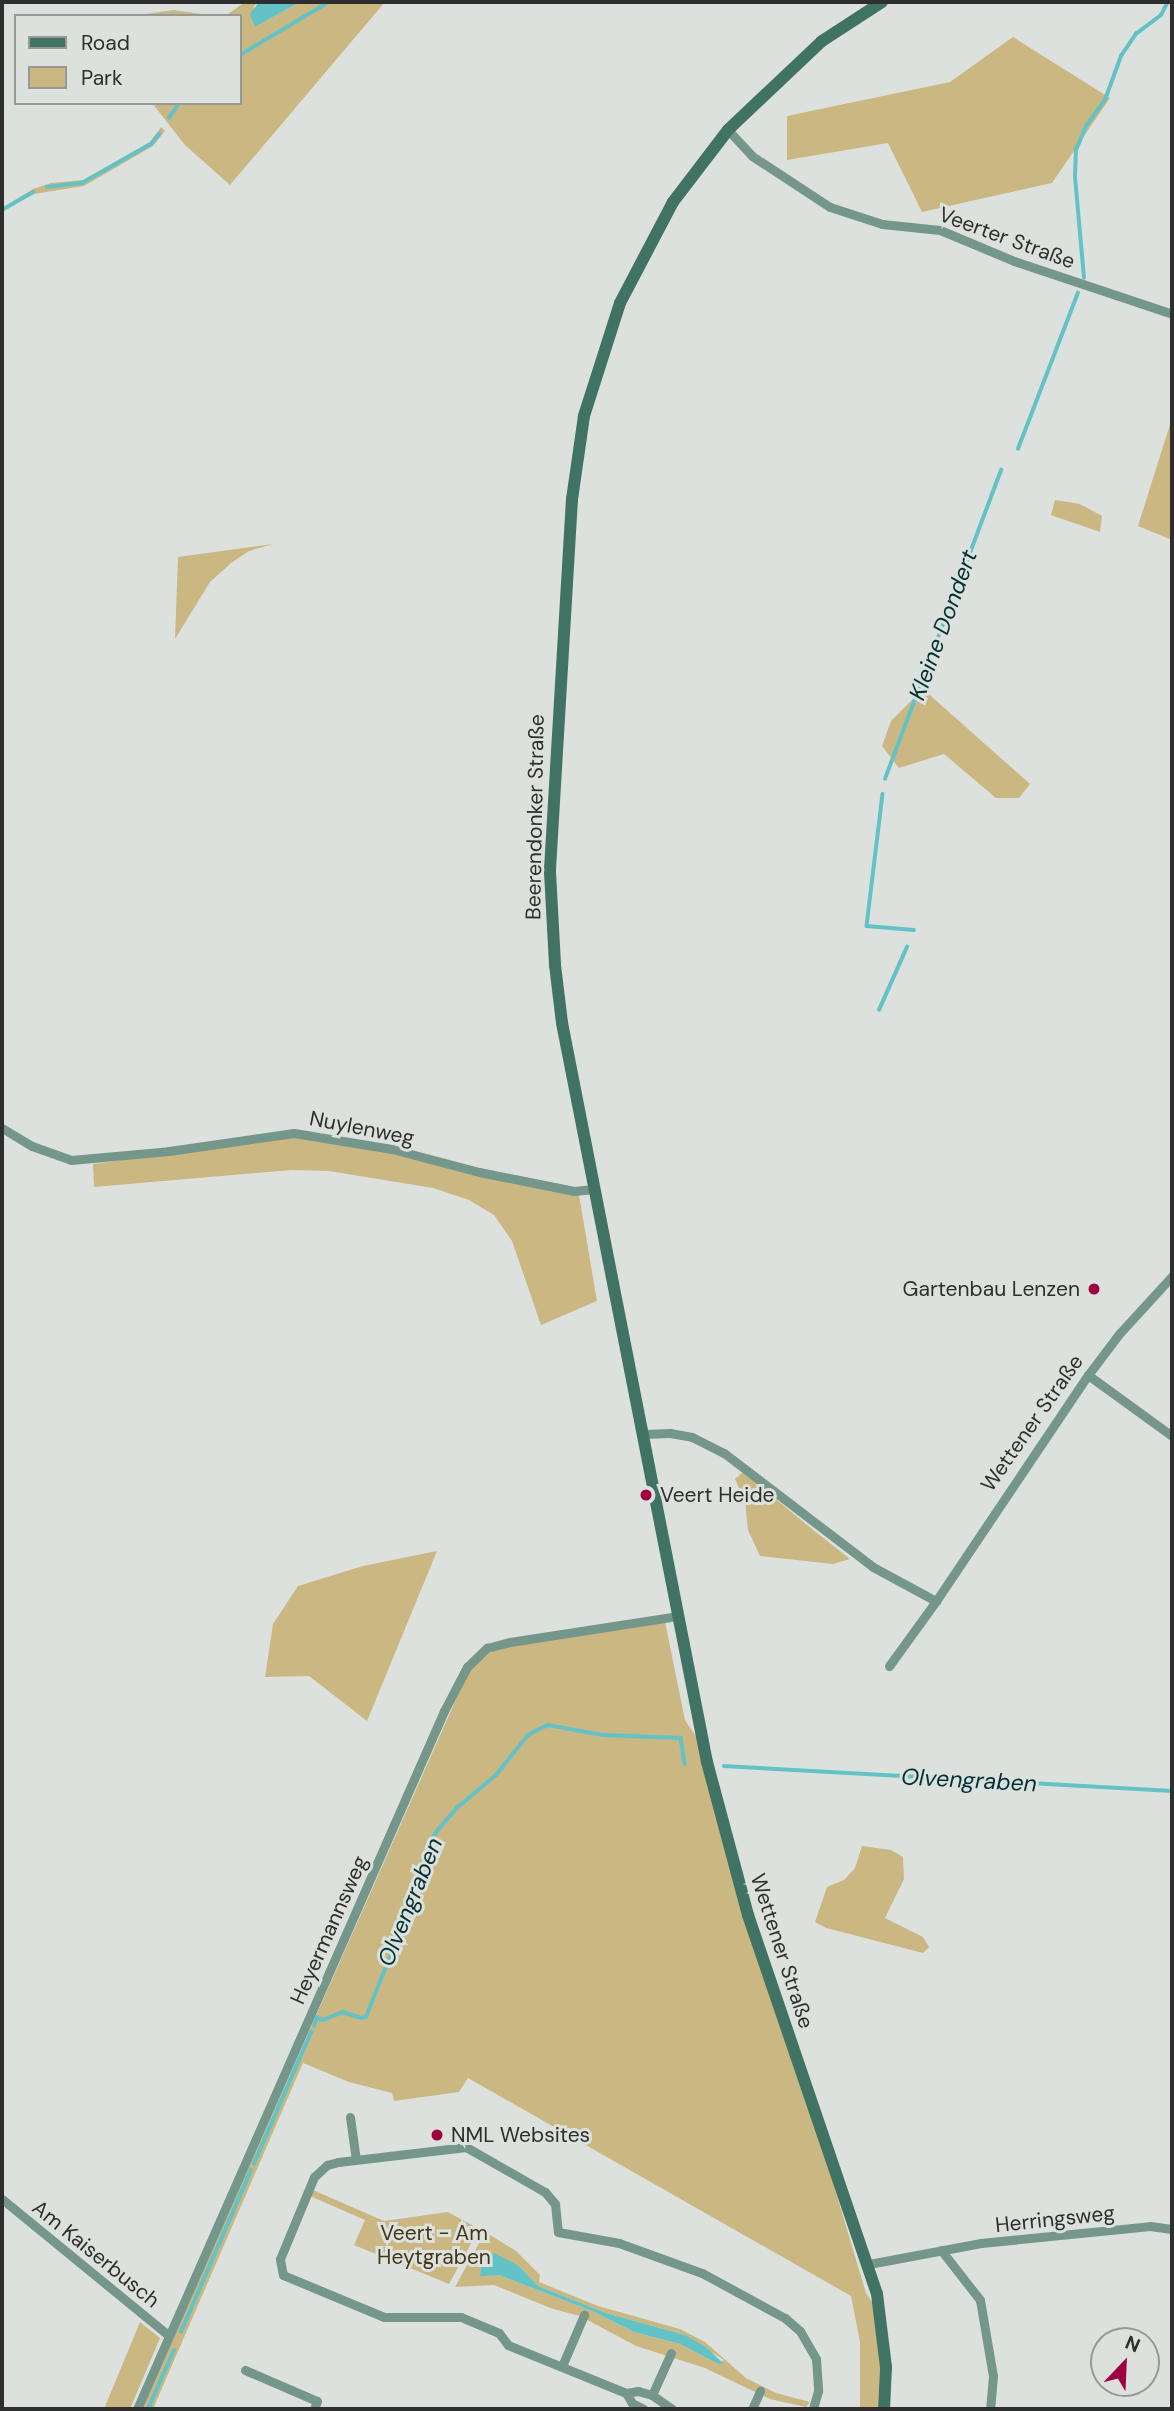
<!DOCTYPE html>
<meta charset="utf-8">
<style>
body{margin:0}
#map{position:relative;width:1174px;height:2411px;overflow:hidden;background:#dde1dd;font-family:"DM Sans",sans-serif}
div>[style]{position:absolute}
.green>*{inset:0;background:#cbb782}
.water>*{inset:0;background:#62c2c6}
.stream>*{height:3.5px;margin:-1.75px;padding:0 1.75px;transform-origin:1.75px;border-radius:1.75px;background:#62c2c6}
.street>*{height:9px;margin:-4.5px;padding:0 4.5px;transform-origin:4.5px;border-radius:4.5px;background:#75978b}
.secondary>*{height:12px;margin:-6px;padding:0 6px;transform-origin:6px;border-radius:6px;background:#407363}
.dots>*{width:19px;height:19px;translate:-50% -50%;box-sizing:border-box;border:4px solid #dde1dd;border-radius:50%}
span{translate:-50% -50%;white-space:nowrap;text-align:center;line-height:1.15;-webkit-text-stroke:6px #dde1dd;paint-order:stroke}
.street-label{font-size:21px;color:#2d2e2d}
.poi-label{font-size:21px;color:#2d2e2d}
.right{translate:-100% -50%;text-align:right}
.left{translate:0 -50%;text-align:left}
.park-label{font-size:21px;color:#403618}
.water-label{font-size:23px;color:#003133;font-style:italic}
.frame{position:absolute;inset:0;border:4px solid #2d2e2d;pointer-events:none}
.legend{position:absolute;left:14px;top:14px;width:228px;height:91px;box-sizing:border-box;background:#dde1dd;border:2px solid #979997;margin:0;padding:9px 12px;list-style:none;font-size:21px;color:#2d2e2d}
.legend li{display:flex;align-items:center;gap:14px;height:35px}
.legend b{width:35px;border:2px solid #979997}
.north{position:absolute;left:1090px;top:2327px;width:70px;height:70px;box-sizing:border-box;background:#dde1dd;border:2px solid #979997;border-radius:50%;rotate:23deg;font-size:19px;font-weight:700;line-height:28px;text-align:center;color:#2d2e2d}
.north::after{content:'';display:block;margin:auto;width:24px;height:32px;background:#9f0040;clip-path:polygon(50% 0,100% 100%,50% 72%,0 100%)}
</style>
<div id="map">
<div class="green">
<div style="clip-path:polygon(245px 2px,259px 2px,254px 6px,255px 27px,300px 2px,385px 2px,230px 185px,185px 145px,152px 103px,240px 103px,240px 16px,225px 16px)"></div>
<div style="clip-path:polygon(174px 10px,215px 16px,131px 16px)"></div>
<div style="clip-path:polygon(1013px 37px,1110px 98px,1052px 183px,922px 212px,888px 143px,787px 160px,787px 116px,950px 82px)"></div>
<div style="clip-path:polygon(161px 127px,165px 131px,153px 146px,84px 186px,34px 194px,2px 211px,2px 208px,33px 189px,51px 183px,83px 180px,150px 142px)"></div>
<div style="clip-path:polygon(1172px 418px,1172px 540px,1138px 526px)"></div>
<div style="clip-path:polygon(1055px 500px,1080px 504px,1102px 516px,1100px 532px,1051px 515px)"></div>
<div style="clip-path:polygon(273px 544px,249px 551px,231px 563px,210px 582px,175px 639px,178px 557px)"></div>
<div style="clip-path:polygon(923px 689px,1030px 784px,1019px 798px,996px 798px,944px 754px,899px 768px,882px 746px,891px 721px)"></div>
<div style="clip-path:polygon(293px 1137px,391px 1153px,579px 1195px,597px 1301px,541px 1325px,512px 1241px,494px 1215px,469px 1200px,433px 1188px,329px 1171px,292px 1170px,94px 1187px,93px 1164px)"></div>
<div style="clip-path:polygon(743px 1472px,812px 1529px,850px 1559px,833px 1564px,760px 1556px,748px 1530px,745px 1501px,735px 1479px)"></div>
<div style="clip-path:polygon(437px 1551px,367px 1721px,309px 1676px,265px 1677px,273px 1624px,298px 1586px,363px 1566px)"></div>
<div style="clip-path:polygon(665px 1622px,685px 1720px,712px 1760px,747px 1895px,866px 2293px,875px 2307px,880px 2365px,878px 2409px,860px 2409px,860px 2342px,851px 2296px,468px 2078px,459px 2092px,394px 2101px,392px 2093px,349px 2082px,303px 2063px,153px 2409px,142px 2409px,469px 1670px,489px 1653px,511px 1645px)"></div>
<div style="clip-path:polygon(862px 1846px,891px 1850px,903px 1857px,904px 1879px,885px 1918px,923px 1937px,929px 1947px,923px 1953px,826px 1928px,815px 1922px,827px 1887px,844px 1880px,855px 1868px)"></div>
<div style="clip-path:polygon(313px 2190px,384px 2221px,448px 2212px,479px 2229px,449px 2284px,354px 2245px,365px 2220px,310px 2196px)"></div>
<div style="clip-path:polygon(evenodd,485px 2232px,516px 2251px,540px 2275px,539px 2282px,598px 2306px,680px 2329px,705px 2342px,746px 2378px,776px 2393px,810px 2402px,806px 2407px,770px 2399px,705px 2368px,636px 2346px,580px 2316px,553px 2309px,494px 2285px,455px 2287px,485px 2232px,519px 2266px,538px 2286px,606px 2313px,685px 2335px,724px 2360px,718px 2364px,680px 2344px,634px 2332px,592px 2311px,499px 2275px,519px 2266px)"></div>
<div style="clip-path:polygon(140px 2322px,160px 2338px,130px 2409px,104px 2409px)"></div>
</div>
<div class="water">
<div style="clip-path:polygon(259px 2px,300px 2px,255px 27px,250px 14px)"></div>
<div style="clip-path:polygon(494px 2253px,519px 2266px,538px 2286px,606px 2313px,685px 2335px,706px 2347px,724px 2364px,718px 2364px,680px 2344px,634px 2332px,592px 2311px,499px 2275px,480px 2276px,483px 2257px)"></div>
</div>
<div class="stream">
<div style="left:240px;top:55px;width:104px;rotate:-30.8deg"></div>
<div style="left:169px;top:118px;width:18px;rotate:-56deg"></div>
<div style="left:47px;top:187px;width:35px;rotate:-7deg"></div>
<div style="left:82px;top:183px;width:79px;rotate:-29.5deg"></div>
<div style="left:151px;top:144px;width:13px;rotate:-51deg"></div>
<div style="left:2px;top:210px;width:36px;rotate:-30deg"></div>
<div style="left:1084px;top:278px;width:101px;rotate:-95.1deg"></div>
<div style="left:1075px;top:177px;width:27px;rotate:-88deg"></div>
<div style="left:1076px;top:150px;width:26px;rotate:-67deg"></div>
<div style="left:1086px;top:126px;width:32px;rotate:-54deg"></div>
<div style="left:1105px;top:100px;width:47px;rotate:-70deg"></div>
<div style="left:1121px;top:56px;width:27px;rotate:-56deg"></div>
<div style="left:1136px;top:34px;width:31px;rotate:-37deg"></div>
<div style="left:1161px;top:15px;width:15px;rotate:-62deg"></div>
<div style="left:1018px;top:449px;width:167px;rotate:-69deg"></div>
<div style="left:885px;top:779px;width:330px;rotate:-69.4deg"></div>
<div style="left:883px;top:794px;width:133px;rotate:96.9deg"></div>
<div style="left:867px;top:926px;width:47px;rotate:4.9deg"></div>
<div style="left:879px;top:1010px;width:69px;rotate:-66deg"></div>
<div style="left:724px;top:1766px;width:449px;rotate:3.2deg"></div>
<div style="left:314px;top:2026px;width:9px;rotate:-69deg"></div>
<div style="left:317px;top:2018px;width:6px;rotate:18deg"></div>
<div style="left:323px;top:2020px;width:22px;rotate:-22deg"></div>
<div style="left:343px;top:2012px;width:19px;rotate:18deg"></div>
<div style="left:361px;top:2018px;width:5px;rotate:-11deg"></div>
<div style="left:366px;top:2017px;width:105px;rotate:-68.3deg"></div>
<div style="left:405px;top:1919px;width:71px;rotate:-72.8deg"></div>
<div style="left:426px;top:1851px;width:21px;rotate:-62deg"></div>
<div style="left:436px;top:1832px;width:33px;rotate:-49deg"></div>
<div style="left:458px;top:1807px;width:50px;rotate:-40.1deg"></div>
<div style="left:496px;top:1775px;width:51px;rotate:-51.3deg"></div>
<div style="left:528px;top:1735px;width:22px;rotate:-27deg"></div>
<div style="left:548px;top:1725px;width:56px;rotate:10.3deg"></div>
<div style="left:603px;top:1735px;width:78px;rotate:2.2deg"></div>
<div style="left:681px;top:1738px;width:26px;rotate:81deg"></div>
<div style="left:254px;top:2164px;width:144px;rotate:-66.6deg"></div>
<div style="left:181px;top:2332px;width:176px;rotate:-66.6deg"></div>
<div style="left:148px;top:2409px;width:64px;rotate:-66.2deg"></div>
</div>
<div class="street">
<div style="left:728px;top:130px;width:35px;rotate:47deg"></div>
<div style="left:752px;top:156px;width:93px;rotate:33.2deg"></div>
<div style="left:830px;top:207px;width:55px;rotate:18.1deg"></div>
<div style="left:882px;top:224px;width:58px;rotate:5.9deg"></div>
<div style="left:940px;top:230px;width:80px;rotate:22.7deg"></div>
<div style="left:1014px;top:261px;width:167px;rotate:18.5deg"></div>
<div style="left:2px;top:1128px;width:35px;rotate:31deg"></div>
<div style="left:32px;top:1146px;width:41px;rotate:19.7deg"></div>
<div style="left:71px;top:1160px;width:98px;rotate:-5.2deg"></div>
<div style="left:169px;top:1151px;width:126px;rotate:-8.2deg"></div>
<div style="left:294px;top:1133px;width:99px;rotate:9.3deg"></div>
<div style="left:392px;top:1149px;width:90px;rotate:14.8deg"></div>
<div style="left:479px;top:1172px;width:97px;rotate:11.3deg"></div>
<div style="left:574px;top:1191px;width:20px;rotate:-6deg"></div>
<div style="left:1088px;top:1375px;width:104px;rotate:36deg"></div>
<div style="left:644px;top:1434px;width:26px;rotate:-2deg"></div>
<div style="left:670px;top:1433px;width:22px;rotate:10deg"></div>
<div style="left:692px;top:1437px;width:36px;rotate:27deg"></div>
<div style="left:724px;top:1453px;width:188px;rotate:37.4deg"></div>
<div style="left:873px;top:1567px;width:72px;rotate:28.4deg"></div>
<div style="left:889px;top:1666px;width:80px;rotate:-54.1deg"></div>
<div style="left:936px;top:1601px;width:272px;rotate:-56.1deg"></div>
<div style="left:1088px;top:1375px;width:51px;rotate:-52.9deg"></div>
<div style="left:1119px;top:1334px;width:79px;rotate:-47.6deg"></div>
<div style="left:350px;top:2117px;width:43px;rotate:82.1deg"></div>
<div style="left:2px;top:2199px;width:215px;rotate:39.3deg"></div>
<div style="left:941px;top:2250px;width:63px;rotate:52deg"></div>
<div style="left:980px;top:2300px;width:77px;rotate:80.3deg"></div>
<div style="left:993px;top:2376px;width:33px;rotate:95deg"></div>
<div style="left:869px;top:2264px;width:114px;rotate:-10.6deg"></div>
<div style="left:981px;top:2243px;width:170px;rotate:-5.7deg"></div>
<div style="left:1150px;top:2226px;width:22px;rotate:8deg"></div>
<div style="left:562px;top:2366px;width:56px;rotate:-66.7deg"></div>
<div style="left:245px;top:2370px;width:78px;rotate:23.3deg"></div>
<div style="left:317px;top:2401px;width:9px;rotate:111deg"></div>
<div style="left:626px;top:2393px;width:12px;rotate:59deg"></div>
<div style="left:632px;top:2403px;width:13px;rotate:27deg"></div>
<div style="left:652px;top:2395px;width:46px;rotate:-65.7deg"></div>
<div style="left:137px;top:2409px;width:763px;rotate:-66.26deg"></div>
<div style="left:444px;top:1711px;width:50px;rotate:-62.4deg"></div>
<div style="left:467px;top:1667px;width:28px;rotate:-44deg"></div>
<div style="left:487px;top:1648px;width:24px;rotate:-15deg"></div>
<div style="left:510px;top:1642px;width:169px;rotate:-8.8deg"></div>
<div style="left:672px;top:2409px;width:24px;rotate:-145deg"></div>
<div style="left:652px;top:2395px;width:15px;rotate:-164deg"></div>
<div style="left:638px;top:2391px;width:12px;rotate:171deg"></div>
<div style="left:626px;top:2393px;width:127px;rotate:-157.9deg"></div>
<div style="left:508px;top:2345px;width:15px;rotate:-127deg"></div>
<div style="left:499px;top:2333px;width:41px;rotate:-157.2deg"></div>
<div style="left:461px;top:2317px;width:77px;rotate:180deg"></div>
<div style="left:384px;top:2317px;width:109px;rotate:-157.4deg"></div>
<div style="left:283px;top:2275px;width:16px;rotate:-101deg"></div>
<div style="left:280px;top:2259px;width:89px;rotate:-67.5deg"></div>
<div style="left:314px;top:2177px;width:18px;rotate:-43deg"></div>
<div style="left:327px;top:2165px;width:11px;rotate:-15deg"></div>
<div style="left:338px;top:2162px;width:129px;rotate:-6.7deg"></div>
<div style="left:466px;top:2147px;width:91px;rotate:29.7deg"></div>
<div style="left:545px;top:2192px;width:16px;rotate:50deg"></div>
<div style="left:555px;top:2204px;width:28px;rotate:84deg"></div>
<div style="left:558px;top:2232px;width:62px;rotate:10.2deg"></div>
<div style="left:619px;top:2243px;width:88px;rotate:19.9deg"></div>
<div style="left:702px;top:2273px;width:94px;rotate:28.5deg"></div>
<div style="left:785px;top:2318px;width:20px;rotate:41deg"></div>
<div style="left:800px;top:2331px;width:32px;rotate:60deg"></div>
<div style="left:816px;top:2359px;width:32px;rotate:86deg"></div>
<div style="left:818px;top:2391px;width:19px;rotate:106deg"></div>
<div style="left:752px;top:2409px;width:20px;rotate:-66deg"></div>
</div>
<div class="secondary">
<div style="left:882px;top:2px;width:72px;rotate:147deg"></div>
<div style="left:822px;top:41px;width:129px;rotate:136.6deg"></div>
<div style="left:728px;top:130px;width:91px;rotate:127.4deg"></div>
<div style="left:673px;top:202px;width:114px;rotate:117.7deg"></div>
<div style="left:620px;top:303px;width:119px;rotate:107.7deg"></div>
<div style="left:584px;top:416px;width:84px;rotate:98.2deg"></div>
<div style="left:572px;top:499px;width:374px;rotate:93.4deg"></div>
<div style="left:550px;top:872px;width:93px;rotate:86.9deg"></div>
<div style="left:555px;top:965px;width:58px;rotate:83.1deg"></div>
<div style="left:562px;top:1023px;width:753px;rotate:78.9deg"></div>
<div style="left:707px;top:1762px;width:158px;rotate:75deg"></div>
<div style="left:748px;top:1915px;width:400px;rotate:71.2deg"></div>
<div style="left:877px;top:2294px;width:74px;rotate:83deg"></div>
<div style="left:886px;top:2367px;width:42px;rotate:92.7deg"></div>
</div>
<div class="dots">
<div style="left:1094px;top:1289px;background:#9f0040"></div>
<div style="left:646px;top:1495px;background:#9f0040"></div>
<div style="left:437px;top:2135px;background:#9f0040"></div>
</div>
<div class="street-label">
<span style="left:1007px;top:238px;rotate:20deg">Veerter Straße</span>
<span style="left:535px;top:817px;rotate:-89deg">Beerendonker Straße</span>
<span style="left:362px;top:1128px;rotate:11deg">Nuylenweg</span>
<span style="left:1032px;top:1423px;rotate:-55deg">Wettener Straße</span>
<span style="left:329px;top:1930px;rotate:-66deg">Heyermannsweg</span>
<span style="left:782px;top:1951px;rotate:72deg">Wettener Straße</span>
<span style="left:1055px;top:2219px;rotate:-6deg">Herringsweg</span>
<span style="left:96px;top:2254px;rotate:39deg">Am Kaiserbusch</span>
</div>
<div class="poi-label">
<span class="right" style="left:1080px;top:1289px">Gartenbau Lenzen</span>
<span class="left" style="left:660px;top:1495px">Veert Heide</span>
<span class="left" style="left:451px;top:2135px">NML Websites</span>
</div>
<div class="park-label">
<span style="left:434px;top:2245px">Veert - Am<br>Heytgraben</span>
</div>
<div class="water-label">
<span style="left:943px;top:625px;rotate:-70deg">Kleine Dondert</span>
<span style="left:969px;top:1780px;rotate:3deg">Olvengraben</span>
<span style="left:410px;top:1902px;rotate:-68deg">Olvengraben</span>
</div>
<div class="frame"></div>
<ul class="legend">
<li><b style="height:9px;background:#407363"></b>Road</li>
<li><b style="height:19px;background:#cbb782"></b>Park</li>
</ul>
<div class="north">N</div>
</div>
